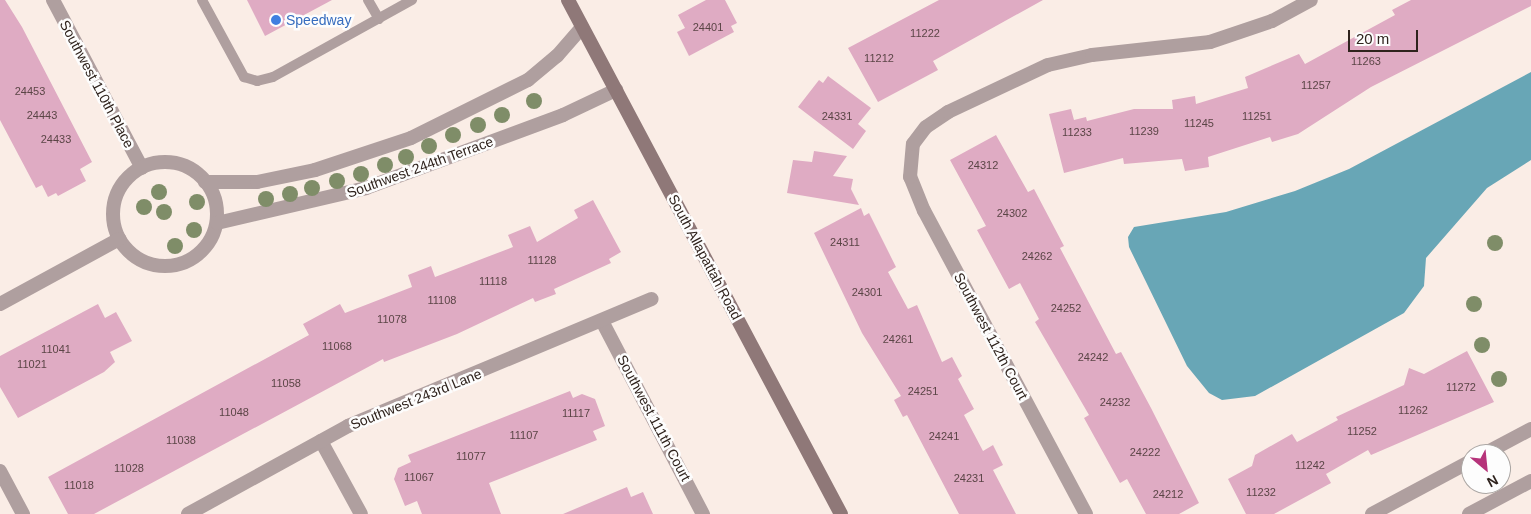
<!DOCTYPE html>
<style>
body{margin:0}
#map{position:relative;width:1531px;height:514px;overflow:hidden;background:#faede6;font-family:Helvetica,sans-serif}
div>[style]{position:absolute}
.water>*{inset:0;background:#68a6b6}
.building>*{inset:0;background:#dfabc3}
.service>*{height:10px;margin:-5px;padding:0 5px;transform-origin:5px;border-radius:5px;background:#af9f9f}
.minor>*{height:14px;margin:-7px;padding:0 7px;transform-origin:7px;border-radius:7px;background:#af9f9f}
.minor>.ring{margin:-7px;padding:0;box-sizing:content-box;background:none;border:14px solid #af9f9f;border-radius:50%}
.secondary>*{height:14px;margin:-7px;padding:0 7px;transform-origin:7px;border-radius:7px;background:#8f7878}
.trees>*{width:16px;height:16px;margin:-8px;border-radius:50%;background:#7f8d68}
.dots>*{width:14px;height:14px;translate:-50% -50%;box-sizing:border-box;border:2px solid #fdfdfd;border-radius:50%}
span{translate:-50% -50%;white-space:nowrap;text-align:center;line-height:1.15;-webkit-text-stroke:5px #fdfdfd;paint-order:stroke}
.number-label{font-size:11px;color:#5b4546}
.number-label span{-webkit-text-stroke-width:0}
.shop-label{font-size:14px;color:#366cbe}
.left{translate:0 -50%;text-align:left}
.street-label{font-size:14px;color:#2f231d}
.north{position:absolute;left:1461px;top:444px;width:50px;height:50px;box-sizing:border-box;background:#fdfdfd;border:1px solid #aba6a3;border-radius:50%;rotate:152deg;font-size:14px;font-weight:700;line-height:20px;text-align:center;color:#2f231d}
.north::after{content:'';display:block;margin:auto;width:18px;height:22px;background:#b6337a;clip-path:polygon(50% 0,100% 100%,50% 72%,0 100%)}
.scale{position:absolute;left:1348px;top:30px;width:70px;height:22px;box-sizing:border-box;border:2px solid #2f231d;border-top:0;padding-left:6px;font-size:15px;line-height:18px;white-space:nowrap;color:#2f231d;-webkit-text-stroke:4px #fdfdfd;paint-order:stroke}
</style>
<div id="map">
<div class="water">
<div style="clip-path:polygon(1531px 72px,1531px 160px,1487px 188px,1426px 258px,1424px 286px,1404px 313px,1255px 396px,1222px 400px,1209px 393px,1187px 366px,1129px 247px,1128px 237px,1134px 227px,1226px 212px,1295px 191px,1349px 169px)"></div>
</div>
<div class="building">
<div style="clip-path:polygon(0 0,5px 0,22px 27px,92px 162px,80px 169px,86px 181px,58px 196px,56px 193px,48px 197px,42px 185px,36px 188px,0 120px)"></div>
<div style="clip-path:polygon(247px 0,332px 0,265px 36px)"></div>
<div style="clip-path:polygon(706px 0,725px 0,737px 23px,731px 26px,734px 32px,689px 56px,677px 32px,685px 28px,678px 15px)"></div>
<div style="clip-path:polygon(939px 0,1043px 0,933px 61px,938px 70px,878px 102px,848px 48px)"></div>
<div style="clip-path:polygon(1411px 0,1531px 0,1531px 6px,1371px 87px,1298px 134px,1272px 142px,1270px 137px,1208px 157px,1209px 167px,1185px 171px,1182px 159px,1124px 164px,1123px 158px,1064px 173px,1049px 114px,1071px 109px,1074px 120px,1086px 117px,1087px 121px,1134px 109px,1173px 109px,1172px 100px,1195px 96px,1196px 104px,1248px 88px,1245px 77px,1299px 54px,1305px 64px,1395px 15px,1392px 10px)"></div>
<div style="clip-path:polygon(828px 76px,871px 108px,858px 124px,866px 131px,853px 149px,798px 107px,819px 80px,823px 83px)"></div>
<div style="clip-path:polygon(996px 135px,1028px 192px,1034px 189px,1064px 246px,1060px 248px,1116px 354px,1121px 352px,1151px 408px,1199px 503px,1179px 514px,1146px 514px,1127px 479px,1120px 483px,1084px 418px,1089px 415px,1035px 322px,1039px 319px,1020px 283px,1009px 289px,977px 230px,986px 226px,950px 160px)"></div>
<div style="clip-path:polygon(814px 151px,847px 156px,833px 176px,853px 179px,851px 189px,859px 205px,787px 193px,793px 160px,812px 162px)"></div>
<div style="clip-path:polygon(593px 200px,621px 252px,609px 259px,611px 263px,554px 289px,556px 294px,535px 302px,533px 298px,457px 334px,384px 362px,383px 359px,94px 514px,68px 514px,48px 477px,309px 335px,303px 324px,340px 304px,345px 313px,412px 287px,408px 275px,431px 266px,435px 277px,513px 247px,508px 235px,530px 226px,537px 242px,578px 218px,574px 210px)"></div>
<div style="clip-path:polygon(861px 208px,864px 216px,869px 213px,896px 267px,888px 272px,908px 309px,917px 305px,942px 362px,952px 357px,962px 376px,958px 379px,974px 409px,964px 415px,983px 451px,993px 445px,1003px 465px,993px 470px,1016px 514px,959px 514px,907px 415px,903px 417px,894px 400px,901px 396px,862px 333px,814px 233px)"></div>
<div style="clip-path:polygon(98px 304px,105px 318px,116px 312px,132px 341px,110px 352px,115px 362px,104px 372px,18px 418px,0 387px,0 356px)"></div>
<div style="clip-path:polygon(1467px 351px,1494px 402px,1371px 455px,1368px 450px,1326px 474px,1331px 483px,1274px 514px,1246px 514px,1228px 479px,1252px 466px,1255px 455px,1292px 434px,1297px 442px,1338px 420px,1336px 417px,1404px 385px,1409px 368px,1424px 374px)"></div>
<div style="clip-path:polygon(570px 391px,573px 398px,582px 394px,595px 399px,605px 426px,593px 431px,597px 440px,489px 483px,501px 514px,422px 514px,417px 501px,405px 506px,394px 479px,398px 468px,411px 462px,408px 455px)"></div>
<div style="clip-path:polygon(627px 487px,631px 497px,643px 492px,653px 514px,563px 514px)"></div>
</div>
<div class="service">
<div style="left:202px;top:0;width:88px;rotate:61.4deg"></div>
<div style="left:244px;top:77px;width:14px;rotate:17deg"></div>
<div style="left:257px;top:81px;width:16px;rotate:-14deg"></div>
<div style="left:273px;top:77px;width:159px;rotate:-29deg"></div>
<div style="left:368px;top:0;width:22px;rotate:60deg"></div>
</div>
<div class="minor">
<div style="left:53px;top:0;width:190px;rotate:62.1deg"></div>
<div class="ring" style="left:113px;top:162px;width:90px;height:90px"></div>
<div style="left:205px;top:182px;width:52px"></div>
<div style="left:257px;top:182px;width:59px;rotate:-11.7deg"></div>
<div style="left:315px;top:170px;width:101px;rotate:-18.4deg"></div>
<div style="left:411px;top:138px;width:131px;rotate:-26.4deg"></div>
<div style="left:528px;top:80px;width:38px;rotate:-40deg"></div>
<div style="left:557px;top:56px;width:38px;rotate:-49deg"></div>
<div style="left:217px;top:223px;width:153px;rotate:-13.2deg"></div>
<div style="left:366px;top:188px;width:210px;rotate:-20.3deg"></div>
<div style="left:563px;top:115px;width:59px;rotate:-25.3deg"></div>
<div style="left:0;top:304px;width:136px;rotate:-28.6deg"></div>
<div style="left:603px;top:323px;width:216px;rotate:62.4deg"></div>
<div style="left:321px;top:441px;width:83px;rotate:61.3deg"></div>
<div style="left:1484px;top:454px;width:53px;rotate:-28deg"></div>
<div style="left:0;top:471px;width:49px;rotate:61.9deg"></div>
<div style="left:188px;top:514px;width:183px;rotate:-28.8deg"></div>
<div style="left:348px;top:426px;width:329px;rotate:-22.7deg"></div>
<div style="left:1086px;top:514px;width:344px;rotate:-118.1deg"></div>
<div style="left:924px;top:211px;width:37px;rotate:-112deg"></div>
<div style="left:910px;top:177px;width:33px;rotate:-85deg"></div>
<div style="left:913px;top:144px;width:21px;rotate:-53deg"></div>
<div style="left:926px;top:127px;width:27px;rotate:-34deg"></div>
<div style="left:948px;top:112px;width:110px;rotate:-25.2deg"></div>
<div style="left:1048px;top:65px;width:45px;rotate:-12.8deg"></div>
<div style="left:1092px;top:55px;width:119px;rotate:-6.3deg"></div>
<div style="left:1210px;top:42px;width:65px;rotate:-18.7deg"></div>
<div style="left:1272px;top:21px;width:44px;rotate:-28.3deg"></div>
<div style="left:1372px;top:514px;width:112px;rotate:-28.2deg"></div>
<div style="left:1469px;top:514px;width:70px;rotate:-28deg"></div>
</div>
<div class="secondary">
<div style="left:568px;top:0;width:582px;rotate:62.03deg"></div>
</div>
<div class="trees">
<div style="left:534px;top:101px"></div>
<div style="left:502px;top:115px"></div>
<div style="left:478px;top:125px"></div>
<div style="left:453px;top:135px"></div>
<div style="left:429px;top:146px"></div>
<div style="left:406px;top:157px"></div>
<div style="left:385px;top:165px"></div>
<div style="left:361px;top:174px"></div>
<div style="left:337px;top:181px"></div>
<div style="left:312px;top:188px"></div>
<div style="left:159px;top:192px"></div>
<div style="left:290px;top:194px"></div>
<div style="left:266px;top:199px"></div>
<div style="left:197px;top:202px"></div>
<div style="left:144px;top:207px"></div>
<div style="left:164px;top:212px"></div>
<div style="left:194px;top:230px"></div>
<div style="left:1495px;top:243px"></div>
<div style="left:175px;top:246px"></div>
<div style="left:1474px;top:304px"></div>
<div style="left:1482px;top:345px"></div>
<div style="left:1499px;top:379px"></div>
</div>
<div class="dots">
<div style="left:276px;top:20px;background:#3f7fe0"></div>
</div>
<div class="number-label">
<span style="left:708px;top:27px">24401</span>
<span style="left:925px;top:33px">11222</span>
<span style="left:879px;top:58px">11212</span>
<span style="left:1366px;top:61px">11263</span>
<span style="left:1316px;top:85px">11257</span>
<span style="left:30px;top:91px">24453</span>
<span style="left:42px;top:115px">24443</span>
<span style="left:837px;top:116px">24331</span>
<span style="left:1257px;top:116px">11251</span>
<span style="left:1199px;top:123px">11245</span>
<span style="left:1144px;top:131px">11239</span>
<span style="left:1077px;top:132px">11233</span>
<span style="left:56px;top:139px">24433</span>
<span style="left:983px;top:165px">24312</span>
<span style="left:1012px;top:213px">24302</span>
<span style="left:845px;top:242px">24311</span>
<span style="left:1037px;top:256px">24262</span>
<span style="left:542px;top:260px">11128</span>
<span style="left:493px;top:281px">11118</span>
<span style="left:867px;top:292px">24301</span>
<span style="left:442px;top:300px">11108</span>
<span style="left:1066px;top:308px">24252</span>
<span style="left:392px;top:319px">11078</span>
<span style="left:898px;top:339px">24261</span>
<span style="left:337px;top:346px">11068</span>
<span style="left:56px;top:349px">11041</span>
<span style="left:1093px;top:357px">24242</span>
<span style="left:32px;top:364px">11021</span>
<span style="left:286px;top:383px">11058</span>
<span style="left:1461px;top:387px">11272</span>
<span style="left:923px;top:391px">24251</span>
<span style="left:1115px;top:402px">24232</span>
<span style="left:1413px;top:410px">11262</span>
<span style="left:234px;top:412px">11048</span>
<span style="left:576px;top:413px">11117</span>
<span style="left:1362px;top:431px">11252</span>
<span style="left:524px;top:435px">11107</span>
<span style="left:944px;top:436px">24241</span>
<span style="left:181px;top:440px">11038</span>
<span style="left:1145px;top:452px">24222</span>
<span style="left:471px;top:456px">11077</span>
<span style="left:1310px;top:465px">11242</span>
<span style="left:129px;top:468px">11028</span>
<span style="left:419px;top:477px">11067</span>
<span style="left:969px;top:478px">24231</span>
<span style="left:79px;top:485px">11018</span>
<span style="left:1261px;top:492px">11232</span>
<span style="left:1168px;top:494px">24212</span>
</div>
<div class="shop-label">
<span class="left" style="left:286px;top:20px">Speedway</span>
</div>
<div class="street-label">
<span style="left:97px;top:84px;rotate:62deg">Southwest 110th Place</span>
<span style="left:420px;top:167px;rotate:-20deg">Southwest 244th Terrace</span>
<span style="left:705px;top:257px;rotate:62deg">South Allapattah Road</span>
<span style="left:991px;top:336px;rotate:62deg">Southwest 112th Court</span>
<span style="left:416px;top:399px;rotate:-22deg">Southwest 243rd Lane</span>
<span style="left:654px;top:418px;rotate:62deg">Southwest 111th Court</span>
</div>
<div class="north">N</div>
<div class="scale">20 m</div>
</div>
